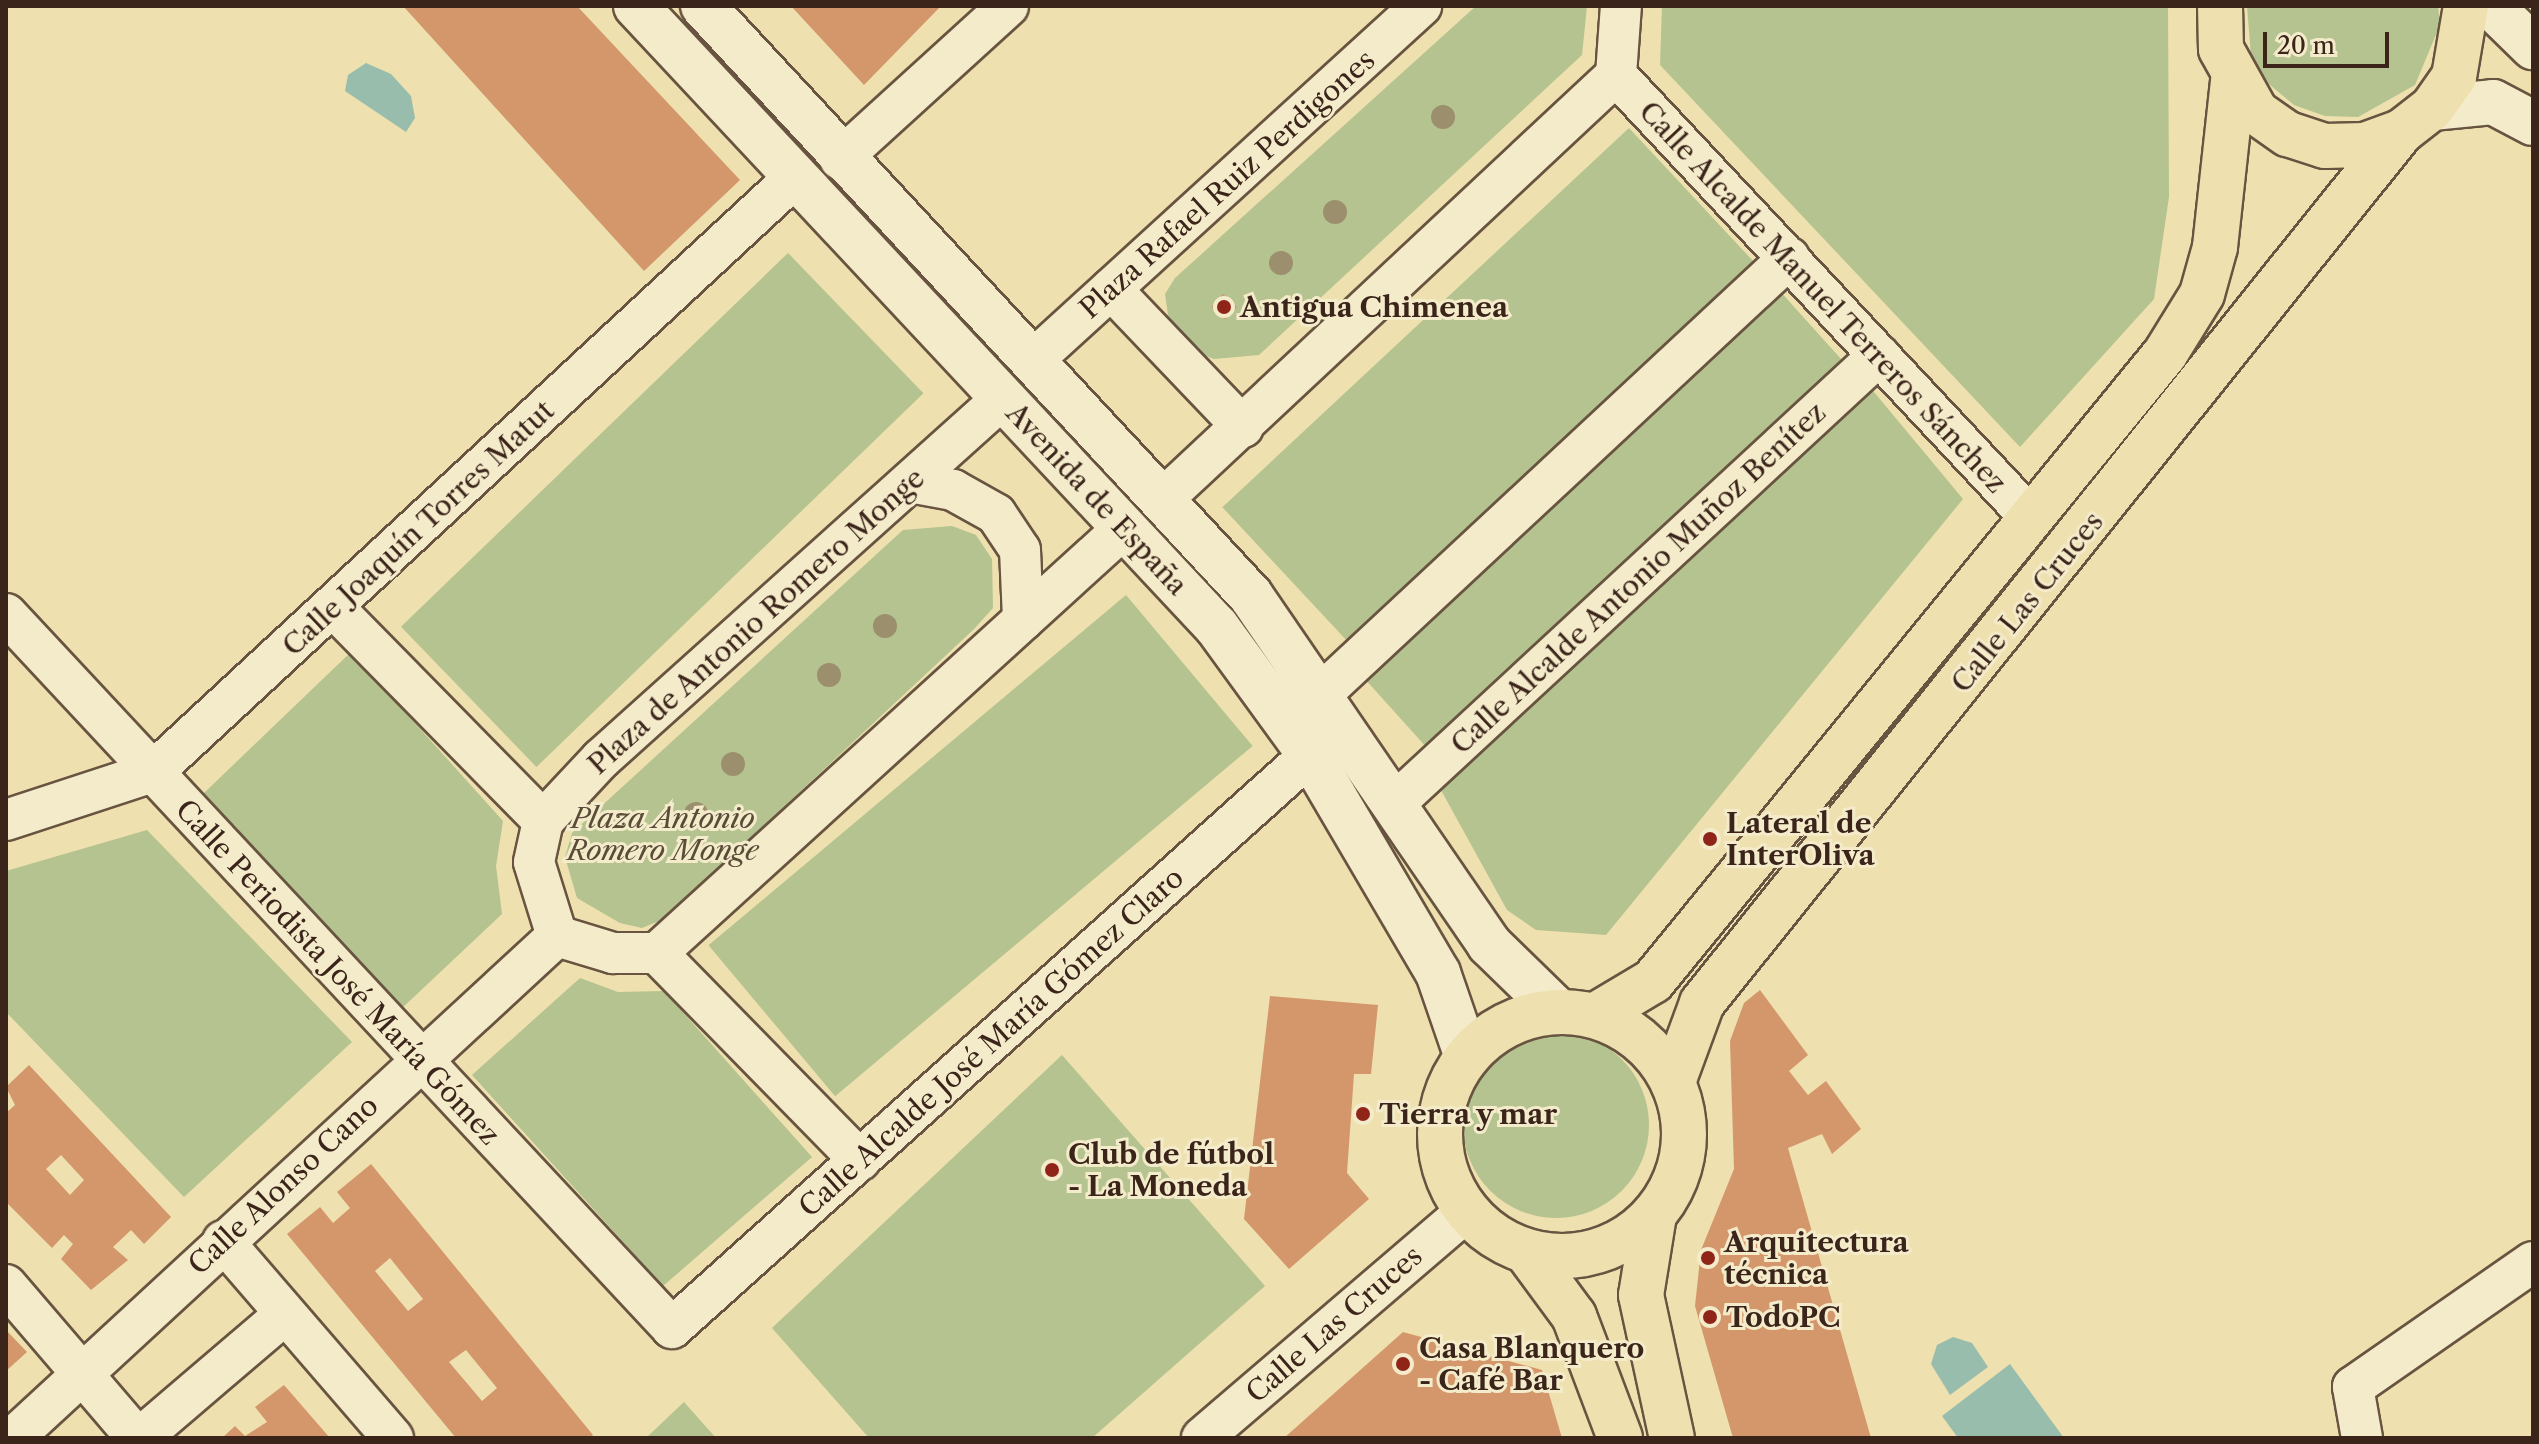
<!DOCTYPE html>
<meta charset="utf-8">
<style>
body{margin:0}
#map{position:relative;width:2539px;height:1444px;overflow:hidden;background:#eee0af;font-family:"Libre Caslon Text",serif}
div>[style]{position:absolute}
.green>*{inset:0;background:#b4c38f;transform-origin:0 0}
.round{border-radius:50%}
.water>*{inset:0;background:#99bdad}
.building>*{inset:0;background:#d3976b;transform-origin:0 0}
.roads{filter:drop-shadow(2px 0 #685440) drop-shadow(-2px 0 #685440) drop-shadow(0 2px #685440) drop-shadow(0 -2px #685440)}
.street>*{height:40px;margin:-20px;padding:0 20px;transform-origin:20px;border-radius:20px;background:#f4ebcb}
.secondary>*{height:44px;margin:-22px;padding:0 22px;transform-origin:22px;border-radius:22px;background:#f4ebcb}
.primary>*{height:44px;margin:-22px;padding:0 22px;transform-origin:22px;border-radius:22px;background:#eee0af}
.primary>.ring{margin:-22px;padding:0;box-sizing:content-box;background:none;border:44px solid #eee0af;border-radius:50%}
.trees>*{width:24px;height:24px;margin:-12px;border-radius:50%;background:#9c8f6e}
.dots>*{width:22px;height:22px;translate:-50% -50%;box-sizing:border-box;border:4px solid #f4ebcb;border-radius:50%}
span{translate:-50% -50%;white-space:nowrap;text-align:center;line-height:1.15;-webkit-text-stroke:6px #f4ebcb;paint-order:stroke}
.street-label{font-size:28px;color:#3b251b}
.poi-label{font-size:28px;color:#3b251b;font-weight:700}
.left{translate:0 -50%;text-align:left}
.park-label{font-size:28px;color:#594c38;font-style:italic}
.frame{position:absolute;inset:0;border:8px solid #3b251b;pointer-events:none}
.scale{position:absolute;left:2263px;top:32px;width:126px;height:36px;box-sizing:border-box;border:4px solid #3b251b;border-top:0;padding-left:10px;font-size:24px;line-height:28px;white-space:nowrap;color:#3b251b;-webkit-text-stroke:6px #f4ebcb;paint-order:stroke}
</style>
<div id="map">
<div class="green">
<div style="clip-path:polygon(1476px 6px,1587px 6px,1582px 55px,1259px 355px,1214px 359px,1187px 349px,1168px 315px,1165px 294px,1175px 278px)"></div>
<div style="clip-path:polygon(1662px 6px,2168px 6px,2169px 197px,2154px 299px,2020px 447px,1660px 65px)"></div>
<div style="clip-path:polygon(2247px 6px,2438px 6px,2440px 25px,2415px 85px,2358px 117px,2325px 116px,2294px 105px,2269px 84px,2251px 56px)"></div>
<div style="left:1629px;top:128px;width:197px;height:556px;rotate:47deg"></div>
<div style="left:788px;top:253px;width:195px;height:538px;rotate:46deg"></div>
<div style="left:1778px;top:289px;width:105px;height:568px;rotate:48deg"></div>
<div style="clip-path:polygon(1869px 386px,1963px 499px,1606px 935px,1536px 930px,1507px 910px,1436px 781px)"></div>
<div style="clip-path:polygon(952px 526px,976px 535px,992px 559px,993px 608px,974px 629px,664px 919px,642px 928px,620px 923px,577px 898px,565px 857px,572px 833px,903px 530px)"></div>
<div style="left:1126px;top:595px;width:197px;height:545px;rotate:50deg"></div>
<div style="clip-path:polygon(351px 652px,503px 821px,496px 866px,502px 914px,400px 1010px,204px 793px)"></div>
<div style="clip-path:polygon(147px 830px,352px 1042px,184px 1197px,6px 1012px,6px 871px)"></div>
<div style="clip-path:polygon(580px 978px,618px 992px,664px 991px,812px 1157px,663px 1286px,472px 1075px)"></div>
<div class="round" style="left:1463px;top:1032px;width:186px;height:186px"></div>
<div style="clip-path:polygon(1062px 1055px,1265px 1286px,1092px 1438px,869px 1438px,772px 1328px)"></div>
<div style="clip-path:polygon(684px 1402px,716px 1438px,646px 1438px)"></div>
</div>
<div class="water">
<div style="clip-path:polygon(366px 63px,391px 74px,411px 96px,415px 118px,406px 132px,345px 91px,348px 75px)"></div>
<div style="clip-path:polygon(1953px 1337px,1972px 1343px,1988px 1367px,1950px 1395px,1931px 1364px,1937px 1345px)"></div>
<div style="clip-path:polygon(2010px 1364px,2064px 1438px,1958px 1438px,1942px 1416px)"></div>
</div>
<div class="building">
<div style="clip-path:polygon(403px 6px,577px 6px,740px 180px,644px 271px)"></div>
<div style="clip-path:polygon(791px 6px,941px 6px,864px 85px)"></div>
<div style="left:1223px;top:294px;width:19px;height:17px;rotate:43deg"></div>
<div style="clip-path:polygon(1760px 990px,1808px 1055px,1789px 1071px,1808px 1095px,1826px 1081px,1861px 1129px,1832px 1154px,1822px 1134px,1788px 1148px,1871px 1438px,1733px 1438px,1695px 1306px,1701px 1250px,1734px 1169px,1730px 1041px,1744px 1003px)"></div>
<div style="clip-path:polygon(1270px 996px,1378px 1005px,1371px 1074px,1354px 1074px,1347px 1173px,1369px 1199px,1289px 1269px,1244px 1219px)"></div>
<div style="clip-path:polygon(evenodd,29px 1065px,171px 1217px,144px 1244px,131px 1230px,113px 1247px,128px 1260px,91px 1290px,61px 1259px,73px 1244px,64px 1235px,52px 1248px,6px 1202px,6px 1113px,15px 1105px,6px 1087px,29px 1065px,61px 1155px,84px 1180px,70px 1195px,46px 1169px,61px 1155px)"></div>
<div style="clip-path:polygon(evenodd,371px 1164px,593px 1435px,590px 1438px,456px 1438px,287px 1234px,320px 1207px,333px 1223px,350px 1208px,337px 1192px,371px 1164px,390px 1258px,423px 1299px,408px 1311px,375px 1271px,390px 1258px,371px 1164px,466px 1350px,497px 1388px,482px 1401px,449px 1362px,466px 1350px)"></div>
<div style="clip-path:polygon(6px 1330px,27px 1352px,6px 1371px)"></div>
<div style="clip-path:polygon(1403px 1332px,1542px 1370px,1562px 1438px,1284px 1438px)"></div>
<div style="clip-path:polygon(284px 1385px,330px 1438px,222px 1438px,235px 1426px,245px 1436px,267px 1422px,255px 1407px)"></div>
</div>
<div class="roads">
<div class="street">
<div style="left:1616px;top:75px;width:607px;rotate:46.87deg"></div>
<div style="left:840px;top:159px;width:227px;rotate:-42.3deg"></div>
<div style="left:1111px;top:289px;width:191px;rotate:46.3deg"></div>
<div style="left:1032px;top:361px;width:527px;rotate:-42.38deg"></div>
<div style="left:910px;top:482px;width:44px;rotate:10.5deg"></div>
<div style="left:953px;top:490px;width:49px;rotate:29.2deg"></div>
<div style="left:996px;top:514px;width:43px;rotate:56.3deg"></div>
<div style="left:1020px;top:550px;width:70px;rotate:87.5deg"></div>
<div style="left:1165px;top:497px;width:618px;rotate:-43.1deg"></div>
<div style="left:1616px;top:75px;width:69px;rotate:-85.9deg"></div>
<div style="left:333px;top:607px;width:300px;rotate:45.5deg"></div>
<div style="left:6px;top:614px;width:976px;rotate:46.99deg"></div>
<div style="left:672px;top:1328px;width:858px;rotate:-41.93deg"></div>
<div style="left:1321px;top:694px;width:640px;rotate:-42.97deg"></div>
<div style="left:1396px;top:802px;width:658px;rotate:-42.78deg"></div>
<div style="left:6px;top:820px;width:155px;rotate:-18.1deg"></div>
<div style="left:153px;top:772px;width:875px;rotate:-42.82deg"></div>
<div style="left:557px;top:936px;width:77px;rotate:-107.3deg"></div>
<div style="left:534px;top:862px;width:42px;rotate:-77.6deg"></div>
<div style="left:543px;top:821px;width:85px;rotate:-46.9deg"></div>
<div style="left:601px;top:759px;width:540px;rotate:-41.92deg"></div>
<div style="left:557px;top:936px;width:59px;rotate:16.9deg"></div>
<div style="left:613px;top:953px;width:44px"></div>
<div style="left:657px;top:953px;width:633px;rotate:-42.31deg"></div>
<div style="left:657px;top:953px;width:290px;rotate:45.6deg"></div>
<div style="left:223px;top:1241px;width:260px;rotate:49.2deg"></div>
<div style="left:6px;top:1285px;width:201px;rotate:49.4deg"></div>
<div style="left:13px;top:1438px;width:740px;rotate:-42.7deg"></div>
<div style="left:140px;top:1438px;width:191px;rotate:-40.5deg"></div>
<div style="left:1202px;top:1438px;width:349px;rotate:-40.6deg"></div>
<div style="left:2362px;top:1438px;width:52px;rotate:-100deg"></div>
<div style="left:2353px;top:1387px;width:219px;rotate:-34.8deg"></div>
</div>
<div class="secondary">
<div style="left:636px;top:6px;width:850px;rotate:46.91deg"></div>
<div style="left:1217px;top:627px;width:158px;rotate:54deg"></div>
<div style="left:1310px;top:755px;width:253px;rotate:59.6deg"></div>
<div style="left:1438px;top:973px;width:89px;rotate:71deg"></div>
<div style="left:703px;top:6px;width:805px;rotate:47.11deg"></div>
<div style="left:1251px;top:596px;width:422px;rotate:55.6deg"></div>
<div style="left:1489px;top:944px;width:96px;rotate:44.2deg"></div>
<div style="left:2491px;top:6px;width:59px;rotate:44.3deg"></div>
<div style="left:2432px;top:108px;width:61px;rotate:-5.6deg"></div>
<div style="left:2493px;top:102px;width:45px;rotate:27.7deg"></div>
</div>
<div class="primary">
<div style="left:2220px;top:6px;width:43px;rotate:88.7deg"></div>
<div style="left:2221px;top:49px;width:72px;rotate:60.9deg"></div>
<div style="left:2256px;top:112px;width:39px;rotate:35deg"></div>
<div style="left:2288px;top:134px;width:39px;rotate:18deg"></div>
<div style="left:2325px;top:146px;width:40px;rotate:-1.4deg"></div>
<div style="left:2365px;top:145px;width:38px;rotate:-20deg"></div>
<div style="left:2401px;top:132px;width:39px;rotate:-38deg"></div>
<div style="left:2432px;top:108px;width:38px;rotate:-55deg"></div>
<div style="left:2454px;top:77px;width:72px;rotate:-80.4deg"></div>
<div class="ring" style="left:1440px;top:1012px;width:200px;height:200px"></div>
<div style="left:1596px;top:1015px;width:66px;rotate:-30.8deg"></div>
<div style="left:1653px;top:981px;width:809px;rotate:-50.77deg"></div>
<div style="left:2165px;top:354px;width:70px;rotate:-58.3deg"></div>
<div style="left:2202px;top:294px;width:49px;rotate:-74.5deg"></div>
<div style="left:2215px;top:247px;width:168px;rotate:-83.8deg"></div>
<div style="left:1673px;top:1082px;width:84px;rotate:-69.8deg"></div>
<div style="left:1702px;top:1003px;width:1117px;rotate:-51.25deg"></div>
<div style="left:1654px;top:1215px;width:81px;rotate:99.2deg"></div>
<div style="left:1641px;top:1295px;width:146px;rotate:77.8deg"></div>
<div style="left:1526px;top:1251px;width:81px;rotate:53.6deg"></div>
<div style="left:1574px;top:1316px;width:130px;rotate:69.3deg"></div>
</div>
</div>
<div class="trees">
<div style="left:1443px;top:117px"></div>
<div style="left:1335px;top:212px"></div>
<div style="left:1281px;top:263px"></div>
<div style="left:885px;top:626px"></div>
<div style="left:829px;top:675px"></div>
<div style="left:733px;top:764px"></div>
<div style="left:696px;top:814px"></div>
</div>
<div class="dots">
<div style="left:1224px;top:307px;background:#8f2418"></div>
<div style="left:1710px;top:839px;background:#8f2418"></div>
<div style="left:1363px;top:1114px;background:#8f2418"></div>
<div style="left:1052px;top:1170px;background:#8f2418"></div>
<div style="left:1708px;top:1258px;background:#8f2418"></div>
<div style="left:1710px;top:1317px;background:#8f2418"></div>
<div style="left:1403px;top:1364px;background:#8f2418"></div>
</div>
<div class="street-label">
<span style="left:1227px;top:184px;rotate:-42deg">Plaza Rafael Ruiz Perdigones</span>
<span style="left:1823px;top:297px;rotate:47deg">Calle Alcalde Manuel Terreros Sánchez</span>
<span style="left:1097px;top:499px;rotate:47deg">Avenida de España</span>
<span style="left:418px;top:528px;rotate:-43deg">Calle Joaquín Torres Matut</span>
<span style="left:1638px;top:578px;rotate:-43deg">Calle Alcalde Antonio Muñoz Benítez</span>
<span style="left:2027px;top:602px;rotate:-51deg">Calle Las Cruces</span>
<span style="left:756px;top:621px;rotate:-42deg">Plaza de Antonio Romero Monge</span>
<span style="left:338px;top:972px;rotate:47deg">Calle Periodista José María Gómez</span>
<span style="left:991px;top:1042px;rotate:-42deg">Calle Alcalde José María Gómez Claro</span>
<span style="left:283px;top:1185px;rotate:-43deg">Calle Alonso Cano</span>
<span style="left:1334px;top:1324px;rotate:-41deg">Calle Las Cruces</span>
</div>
<div class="poi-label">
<span class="left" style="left:1240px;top:307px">Antigua Chimenea</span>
<span class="left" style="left:1726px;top:839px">Lateral de<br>InterOliva</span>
<span class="left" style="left:1379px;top:1114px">Tierra y mar</span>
<span class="left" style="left:1068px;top:1170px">Club de fútbol<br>- La Moneda</span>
<span class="left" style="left:1724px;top:1258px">Arquitectura<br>técnica</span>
<span class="left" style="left:1726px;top:1317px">TodoPC</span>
<span class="left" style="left:1419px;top:1364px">Casa Blanquero<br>- Café Bar</span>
</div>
<div class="park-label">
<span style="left:663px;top:834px">Plaza Antonio<br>Romero Monge</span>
</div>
<div class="frame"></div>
<div class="scale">20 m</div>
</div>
